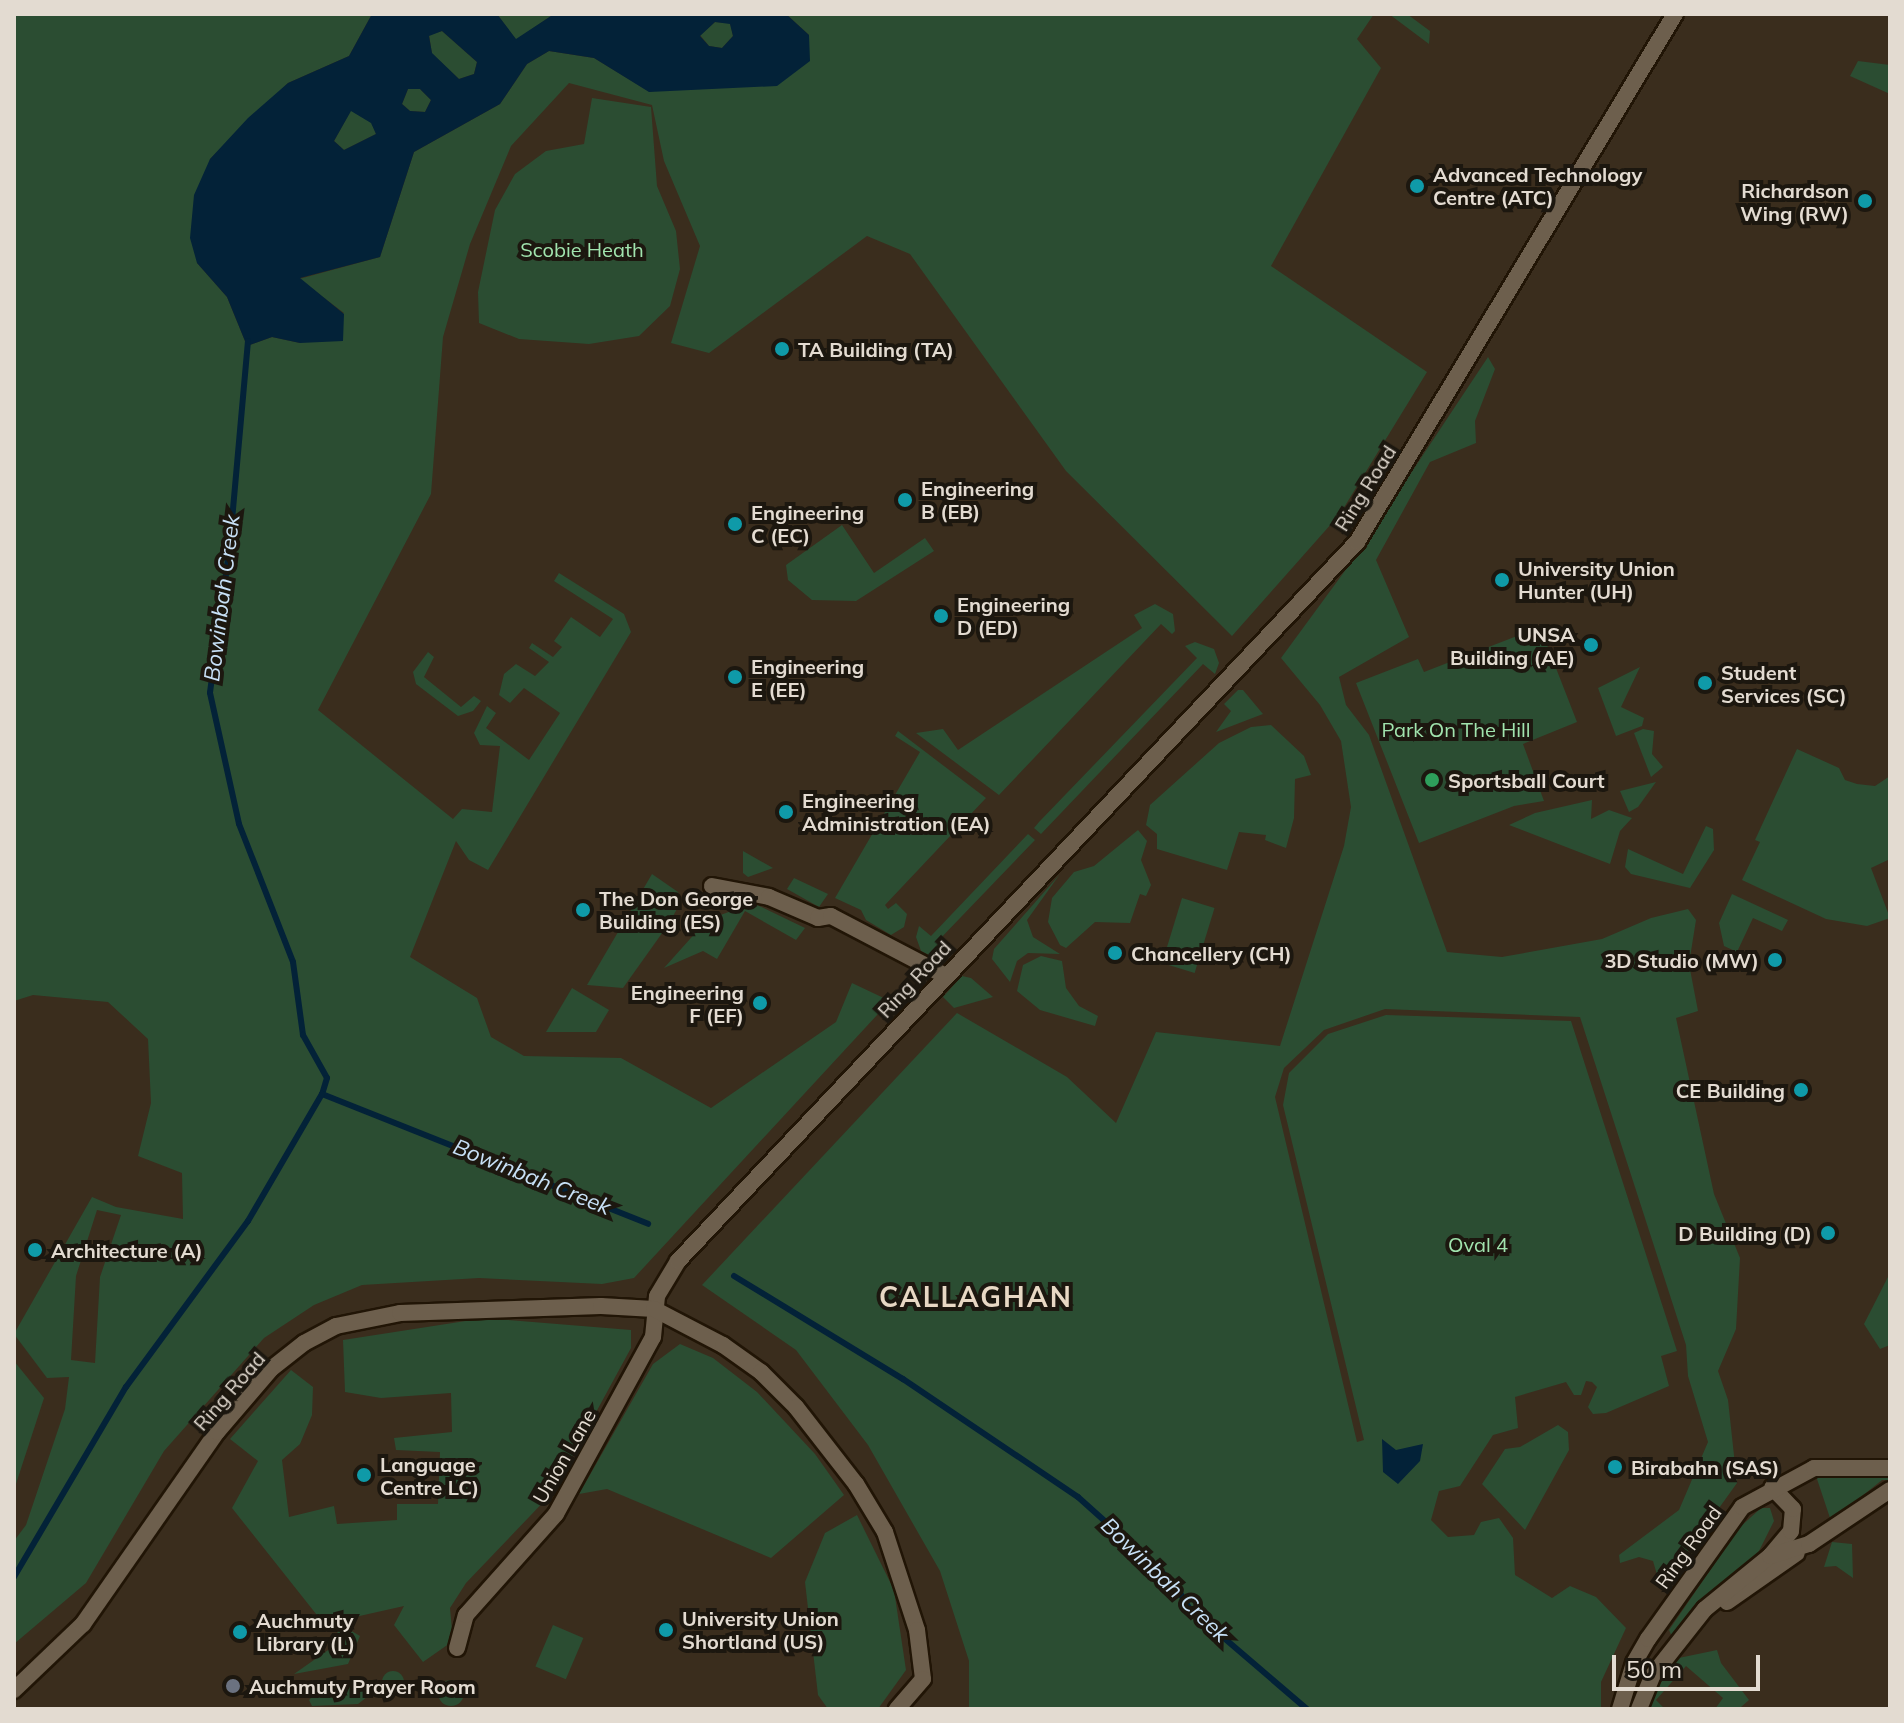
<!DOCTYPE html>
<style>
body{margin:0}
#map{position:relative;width:1904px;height:1723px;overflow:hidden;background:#3a2d1d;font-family:Mulish,sans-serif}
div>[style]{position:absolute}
.green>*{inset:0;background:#2b4d32;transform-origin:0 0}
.round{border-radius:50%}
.water>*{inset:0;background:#032238}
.stream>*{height:6px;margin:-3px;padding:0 3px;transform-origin:3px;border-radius:3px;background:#032238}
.roads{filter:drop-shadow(2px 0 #211506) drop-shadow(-2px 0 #211506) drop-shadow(0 2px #211506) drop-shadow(0 -2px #211506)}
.street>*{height:16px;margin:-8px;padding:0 8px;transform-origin:8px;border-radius:8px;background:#6d5f4d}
.dots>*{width:22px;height:22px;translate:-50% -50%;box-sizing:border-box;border:4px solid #1c170f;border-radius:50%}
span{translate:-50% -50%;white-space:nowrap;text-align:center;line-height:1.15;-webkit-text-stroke:8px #1c170f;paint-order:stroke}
.poi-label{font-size:20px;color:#e3dbd1;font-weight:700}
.left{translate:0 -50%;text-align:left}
.right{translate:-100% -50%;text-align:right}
.park-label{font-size:20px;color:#a1e4ae}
.street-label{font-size:20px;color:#e3dbd1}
.water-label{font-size:22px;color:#c8e1f7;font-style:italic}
.district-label{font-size:28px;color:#e8d8c4;font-weight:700;letter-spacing:2px}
.frame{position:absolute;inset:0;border:16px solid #e3dbd1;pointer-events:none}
.scale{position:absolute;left:1612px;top:1655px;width:148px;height:36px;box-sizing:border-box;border:4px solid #e3dbd1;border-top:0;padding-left:10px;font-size:24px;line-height:28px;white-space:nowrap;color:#e3dbd1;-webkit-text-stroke:6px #1c170f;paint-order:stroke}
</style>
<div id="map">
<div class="green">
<div style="clip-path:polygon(evenodd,14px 14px,372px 14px,349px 56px,288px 83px,210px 159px,197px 263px,227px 297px,247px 346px,272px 337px,300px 343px,344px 313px,299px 279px,380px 257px,414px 152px,500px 104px,527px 64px,549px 51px,594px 58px,650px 92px,809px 35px,786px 14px,1374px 14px,1357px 39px,1381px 68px,1271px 266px,1427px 372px,1340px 514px,1232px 636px,1066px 471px,910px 254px,867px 236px,709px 353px,671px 343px,700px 246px,664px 161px,652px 105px,569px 83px,511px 146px,470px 244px,443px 337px,431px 494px,318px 710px,453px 819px,462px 809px,492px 812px,500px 746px,480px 745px,474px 733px,487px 706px,496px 713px,486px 728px,529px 760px,560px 713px,524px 688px,510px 703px,499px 695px,504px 674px,516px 664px,535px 676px,549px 662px,529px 648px,532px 643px,553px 657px,562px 647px,554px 641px,571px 617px,600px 637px,613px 619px,554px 581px,559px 573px,624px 614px,631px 632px,488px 870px,469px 860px,456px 841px,410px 957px,477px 998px,491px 1037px,524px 1056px,621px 1058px,711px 1108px,836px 1022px,852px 983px,890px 1001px,634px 1278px,602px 1284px,479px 1278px,362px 1285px,314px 1305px,264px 1338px,164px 1451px,86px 1583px,14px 1644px,14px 1541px,26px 1525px,65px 1409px,69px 1377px,47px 1378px,14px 1334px,92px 1197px,116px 1207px,183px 1219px,182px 1173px,138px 1156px,151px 1103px,148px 1039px,108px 1002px,33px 995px,14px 1001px,14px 14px,97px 1210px,121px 1215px,100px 1277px,95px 1363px,71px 1360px,76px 1276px,97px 1210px)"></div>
<div style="clip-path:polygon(497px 14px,554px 14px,516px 40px)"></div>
<div style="clip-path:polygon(1389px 14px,1407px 14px,1430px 31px,1429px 44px)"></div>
<div style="clip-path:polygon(715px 22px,730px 23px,733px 36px,722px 48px,709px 46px,700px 35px)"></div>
<div style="clip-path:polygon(442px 31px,477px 62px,474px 74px,459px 79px,432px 54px,429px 35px)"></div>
<div style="clip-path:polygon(1858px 61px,1890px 65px,1890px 94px,1850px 76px)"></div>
<div style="clip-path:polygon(408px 89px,420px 89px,431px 100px,425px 112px,410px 111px,402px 104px)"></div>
<div style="clip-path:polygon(592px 98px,651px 107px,657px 186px,676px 231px,680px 269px,670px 306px,639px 336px,589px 344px,519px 339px,479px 323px,478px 292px,495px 210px,515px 174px,546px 151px,584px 144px)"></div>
<div style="clip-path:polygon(351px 110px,372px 123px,376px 134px,344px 150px,334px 141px)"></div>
<div style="clip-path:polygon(1488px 357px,1495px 369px,1475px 421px,1476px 443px,1430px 462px,1376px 560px,1409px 637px,1339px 677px,1346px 705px,1369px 735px,1447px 952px,1502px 957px,1602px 939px,1651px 918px,1688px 909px,1696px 920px,1689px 964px,1698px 1011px,1676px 1018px,1714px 1194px,1740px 1258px,1736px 1329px,1718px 1371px,1728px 1400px,1737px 1483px,1666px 1582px,1658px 1578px,1653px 1561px,1639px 1557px,1620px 1563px,1619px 1555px,1679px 1510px,1708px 1442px,1688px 1376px,1686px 1345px,1580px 1017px,1385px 1009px,1324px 1030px,1284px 1068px,1275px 1097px,1357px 1442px,1364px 1440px,1283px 1105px,1289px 1073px,1328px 1034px,1386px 1015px,1571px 1021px,1677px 1351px,1661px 1356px,1669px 1386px,1606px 1413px,1593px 1414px,1588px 1407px,1597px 1387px,1592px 1382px,1586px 1381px,1581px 1395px,1574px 1395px,1566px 1382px,1515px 1397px,1518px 1428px,1493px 1435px,1460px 1486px,1439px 1491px,1431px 1520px,1448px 1537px,1474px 1535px,1481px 1522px,1499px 1518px,1513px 1538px,1515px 1575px,1552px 1598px,1570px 1586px,1596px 1597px,1626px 1628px,1601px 1682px,1601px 1709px,969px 1709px,969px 1661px,940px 1571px,868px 1445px,796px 1350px,702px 1285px,957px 1013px,1067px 1077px,1116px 1123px,1156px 1032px,1280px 1046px,1344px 846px,1351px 807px,1341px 741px,1320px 705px,1281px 658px,1358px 553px)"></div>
<div style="clip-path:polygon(842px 525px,874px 573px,925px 538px,934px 551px,856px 601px,812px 600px,788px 580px,786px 565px)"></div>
<div style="clip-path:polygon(1155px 604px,1173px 614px,1175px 631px,1172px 634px,1161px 624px,999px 795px,916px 733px,943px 729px,958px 750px,1142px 628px,1134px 615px)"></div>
<div style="clip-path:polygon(1540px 627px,1577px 722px,1523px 744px,1544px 801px,1514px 806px,1419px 843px,1356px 683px,1418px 659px,1424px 672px)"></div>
<div style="clip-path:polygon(1195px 642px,1214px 649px,1219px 663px,1215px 674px,1203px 664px,1041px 834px,1034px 828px,1039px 822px,1197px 658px,1185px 646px)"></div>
<div style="clip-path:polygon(428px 652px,434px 657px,424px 677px,461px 707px,474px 696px,481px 701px,473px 711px,458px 716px,416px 684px,413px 672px)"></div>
<div style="clip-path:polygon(1640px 667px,1621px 707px,1644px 718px,1642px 726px,1616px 736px,1598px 688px)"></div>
<div style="clip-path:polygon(1238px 690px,1243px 690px,1263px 714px,1216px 732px,1231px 711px,1224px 704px)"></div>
<div style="clip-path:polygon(1271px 725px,1304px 756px,1311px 775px,1295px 779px,1294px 818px,1286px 848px,1265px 840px,1266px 835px,1239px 832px,1227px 870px,1157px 849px,1157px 834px,1146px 825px,1150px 805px,1219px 743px,1251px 727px)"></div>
<div style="clip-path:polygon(1643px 729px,1654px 731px,1652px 754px,1663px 767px,1651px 777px,1634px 733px)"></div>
<div style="clip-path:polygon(898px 731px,986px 798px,885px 905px,888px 909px,896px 903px,907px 914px,904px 927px,891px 935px,866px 920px,861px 910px,835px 898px,920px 752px,895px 736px)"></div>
<div style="clip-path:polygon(1797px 749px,1839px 768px,1845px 780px,1857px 784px,1875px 786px,1890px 776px,1890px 859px,1871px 868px,1890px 918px,1867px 926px,1826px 919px,1742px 880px,1760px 842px,1755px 840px)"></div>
<div style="clip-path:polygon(1656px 782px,1638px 807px,1629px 812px,1620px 791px)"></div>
<div style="clip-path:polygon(1592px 800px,1591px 819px,1609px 810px,1632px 818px,1620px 831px,1610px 864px,1509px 825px,1535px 813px)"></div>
<div style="clip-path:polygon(1706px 826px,1713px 829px,1714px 850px,1690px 888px,1631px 874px,1625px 867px,1628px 849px,1683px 874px)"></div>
<div style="clip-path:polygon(1138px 830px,1147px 841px,1141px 860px,1151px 885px,1146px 896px,1140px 894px,1130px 923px,1095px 922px,1066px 948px,1060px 945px,1048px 922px,1052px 898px,1074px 872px,1094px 866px)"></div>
<div style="clip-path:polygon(1028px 834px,1035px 840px,937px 942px,949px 954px,935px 958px,921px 951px,916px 937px,919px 926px,931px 936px)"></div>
<div style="clip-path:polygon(743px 851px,773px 868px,748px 877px,743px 873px)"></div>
<div style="clip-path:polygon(652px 874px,678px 892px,680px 903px,670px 922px,623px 988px,587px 985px)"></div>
<div style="clip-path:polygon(1060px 874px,1027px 920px,1033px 937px,1060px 954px,1028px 953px,1017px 961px,1010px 982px,992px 959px,994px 949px)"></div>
<div style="clip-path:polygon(794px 878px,828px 894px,819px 907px,787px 889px)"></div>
<div style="clip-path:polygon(1732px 894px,1788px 920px,1782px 931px,1753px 918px,1737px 952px,1724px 946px,1719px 923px)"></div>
<div style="left:1182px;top:898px;width:34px;height:68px;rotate:17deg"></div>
<div style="clip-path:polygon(753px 903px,805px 928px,796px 940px,745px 911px,717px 959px,703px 951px,664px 968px,707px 920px)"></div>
<div style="clip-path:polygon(1041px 956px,1062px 961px,1066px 988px,1079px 1006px,1098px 1016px,1095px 1026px,1040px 1010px,1017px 991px,1023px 965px)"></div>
<div style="clip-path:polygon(962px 976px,971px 978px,993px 997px,954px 1008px,943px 997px)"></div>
<div style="clip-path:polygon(572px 988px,609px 1010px,596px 1032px,546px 1032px)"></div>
<div style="clip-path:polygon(1890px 1273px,1890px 1345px,1880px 1349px,1864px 1324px)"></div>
<div style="clip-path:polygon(485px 1318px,631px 1330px,631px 1348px,552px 1493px,466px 1583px,450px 1608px,453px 1641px,423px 1662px,394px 1625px,404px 1606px,324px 1624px,232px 1508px,258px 1461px,230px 1439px,291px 1370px,313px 1387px,312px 1415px,300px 1444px,282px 1460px,289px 1517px,334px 1506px,337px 1524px,397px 1520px,397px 1504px,438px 1504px,440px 1452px,396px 1450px,394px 1438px,452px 1432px,451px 1393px,381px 1398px,345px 1392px,343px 1340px)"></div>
<div style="clip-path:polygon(680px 1344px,713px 1358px,757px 1392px,815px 1454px,844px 1495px,771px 1558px,607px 1489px,579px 1494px,653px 1364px)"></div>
<div style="clip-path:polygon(14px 1361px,44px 1398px,14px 1490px)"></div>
<div style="clip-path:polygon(1558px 1425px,1568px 1432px,1569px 1450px,1525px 1530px,1482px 1484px,1505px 1449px,1520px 1447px)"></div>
<div style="clip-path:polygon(1815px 1473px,1890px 1473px,1890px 1480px,1882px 1480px,1831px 1521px)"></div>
<div style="clip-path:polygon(1761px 1508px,1770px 1508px,1774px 1521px,1756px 1557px,1701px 1604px,1673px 1639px,1669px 1630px,1739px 1528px)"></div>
<div style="clip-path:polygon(857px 1515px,894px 1590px,906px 1670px,878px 1709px,828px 1709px,818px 1695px,805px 1582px,825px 1533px)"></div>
<div style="clip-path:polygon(1832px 1542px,1852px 1544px,1853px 1578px,1836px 1566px,1824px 1567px)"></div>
<div style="left:553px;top:1625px;width:33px;height:45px;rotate:23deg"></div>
<div style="clip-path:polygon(345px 1627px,360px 1636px,348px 1664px,294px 1674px,331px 1648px,326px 1641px)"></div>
<div style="clip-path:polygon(1717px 1650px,1721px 1663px,1749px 1700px,1741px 1707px,1715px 1709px,1723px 1698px,1686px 1666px,1656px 1700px,1665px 1709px,1643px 1709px,1669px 1660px)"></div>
<div class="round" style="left:382px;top:1671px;width:22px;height:22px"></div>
<div style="clip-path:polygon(360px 1676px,367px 1697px,358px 1704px,312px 1706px,309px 1700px,314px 1695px)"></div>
<div class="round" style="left:438px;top:1680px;width:26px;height:26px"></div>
</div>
<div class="water">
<div style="clip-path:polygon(evenodd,372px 14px,497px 14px,516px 39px,554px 14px,786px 14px,809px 35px,810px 61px,777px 86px,649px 92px,594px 58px,549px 51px,527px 64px,500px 104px,414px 152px,380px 257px,300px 278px,344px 314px,343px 341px,300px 343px,272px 337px,247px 346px,227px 297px,197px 263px,190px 238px,194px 195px,210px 159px,248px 118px,288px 83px,349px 56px,372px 14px,715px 22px,730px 24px,733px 36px,722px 48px,709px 46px,700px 36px,715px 22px,372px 14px,442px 31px,477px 62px,474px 74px,459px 79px,432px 53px,429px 36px,442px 31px,372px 14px,408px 89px,420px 89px,431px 100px,425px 112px,410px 111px,402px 104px,408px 89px,372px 14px,351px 111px,371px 123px,376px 134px,344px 150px,334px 141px,351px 111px)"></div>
<div style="clip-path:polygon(1382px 1439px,1396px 1450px,1423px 1444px,1420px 1461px,1398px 1484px,1383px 1472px)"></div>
</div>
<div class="stream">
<div style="left:248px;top:341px;width:212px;rotate:95.1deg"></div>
<div style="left:229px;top:552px;width:142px;rotate:97.7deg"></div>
<div style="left:210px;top:693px;width:134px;rotate:77.5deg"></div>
<div style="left:239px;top:824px;width:148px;rotate:68.6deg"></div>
<div style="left:293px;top:962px;width:74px;rotate:82.2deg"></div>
<div style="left:303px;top:1035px;width:49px;rotate:60.8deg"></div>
<div style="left:327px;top:1078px;width:17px;rotate:107deg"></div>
<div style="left:322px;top:1094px;width:351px;rotate:21.7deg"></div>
<div style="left:734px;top:1276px;width:198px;rotate:31.4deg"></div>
<div style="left:903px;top:1379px;width:211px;rotate:34deg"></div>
<div style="left:1078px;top:1497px;width:129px;rotate:41.9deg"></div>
<div style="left:1174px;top:1583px;width:29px;rotate:59deg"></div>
<div style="left:1189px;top:1608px;width:155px;rotate:40.6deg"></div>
<div style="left:14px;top:1577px;width:221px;rotate:-59.5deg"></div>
<div style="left:126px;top:1387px;width:206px;rotate:-53.7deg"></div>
<div style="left:248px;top:1221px;width:147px;rotate:-59.8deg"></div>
</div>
<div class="roads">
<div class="street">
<div style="left:712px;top:886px;width:58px;rotate:10.9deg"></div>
<div style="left:769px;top:897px;width:53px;rotate:23.2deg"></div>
<div style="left:818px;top:918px;width:13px;rotate:-9deg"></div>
<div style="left:831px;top:916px;width:127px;rotate:27.6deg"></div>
<div style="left:1771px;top:1555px;width:31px;rotate:-50deg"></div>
<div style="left:1791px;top:1531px;width:22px;rotate:-85deg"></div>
<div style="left:1793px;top:1509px;width:30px;rotate:-134deg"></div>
<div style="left:1727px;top:1602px;width:85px;rotate:-35deg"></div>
<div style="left:457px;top:1648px;width:34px;rotate:-75deg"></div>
<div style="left:466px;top:1615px;width:135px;rotate:-48.3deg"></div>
<div style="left:556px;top:1514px;width:202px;rotate:-61.3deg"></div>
<div style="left:653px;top:1337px;width:41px;rotate:-84.4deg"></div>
<div style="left:657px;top:1296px;width:41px;rotate:-59deg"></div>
<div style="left:678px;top:1261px;width:989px;rotate:-46.64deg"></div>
<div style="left:1357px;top:542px;width:616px;rotate:-58.94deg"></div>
<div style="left:14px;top:1690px;width:95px;rotate:-43.7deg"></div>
<div style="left:83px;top:1624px;width:234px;rotate:-55.1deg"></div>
<div style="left:217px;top:1432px;width:83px;rotate:-49.4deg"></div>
<div style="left:271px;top:1369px;width:42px;rotate:-38.2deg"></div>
<div style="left:304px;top:1343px;width:36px;rotate:-28deg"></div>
<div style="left:336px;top:1326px;width:65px;rotate:-11.5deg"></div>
<div style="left:400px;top:1313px;width:201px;rotate:-2deg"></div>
<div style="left:601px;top:1306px;width:53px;rotate:3.2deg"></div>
<div style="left:654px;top:1309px;width:78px;rotate:27.6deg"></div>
<div style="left:723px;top:1345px;width:47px;rotate:35.4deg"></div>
<div style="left:761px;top:1372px;width:49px;rotate:45deg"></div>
<div style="left:796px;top:1407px;width:98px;rotate:52.1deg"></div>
<div style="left:856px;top:1484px;width:56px;rotate:58.9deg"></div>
<div style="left:885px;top:1532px;width:103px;rotate:71.9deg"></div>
<div style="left:917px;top:1630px;width:49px;rotate:83deg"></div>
<div style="left:923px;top:1679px;width:40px;rotate:131deg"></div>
<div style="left:1620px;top:1709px;width:48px;rotate:-73.1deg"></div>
<div style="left:1634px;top:1663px;width:28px;rotate:-60deg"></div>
<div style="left:1648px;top:1639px;width:162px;rotate:-54.5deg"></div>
<div style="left:1742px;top:1507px;width:82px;rotate:-28.4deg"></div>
<div style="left:1814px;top:1468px;width:76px"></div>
<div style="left:1639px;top:1709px;width:35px;rotate:-68deg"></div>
<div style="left:1652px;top:1676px;width:85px;rotate:-51.7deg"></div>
<div style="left:1705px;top:1609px;width:84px;rotate:-39.2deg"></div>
<div style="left:1770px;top:1556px;width:41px;rotate:-17.1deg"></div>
<div style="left:1809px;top:1544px;width:97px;rotate:-33.7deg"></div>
</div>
</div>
<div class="dots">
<div style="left:1417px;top:186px;background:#0f9aa8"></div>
<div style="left:1865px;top:201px;background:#0f9aa8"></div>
<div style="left:782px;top:349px;background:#0f9aa8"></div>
<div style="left:905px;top:500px;background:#0f9aa8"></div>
<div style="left:735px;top:524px;background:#0f9aa8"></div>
<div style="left:1502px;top:580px;background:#0f9aa8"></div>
<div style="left:941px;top:616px;background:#0f9aa8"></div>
<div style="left:1591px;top:645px;background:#0f9aa8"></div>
<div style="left:735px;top:677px;background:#0f9aa8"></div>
<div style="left:1705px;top:683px;background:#0f9aa8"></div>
<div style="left:1432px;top:780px;background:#2e9e5b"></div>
<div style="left:786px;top:812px;background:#0f9aa8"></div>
<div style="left:583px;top:910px;background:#0f9aa8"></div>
<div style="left:1115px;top:953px;background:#0f9aa8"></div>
<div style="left:1775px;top:960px;background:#0f9aa8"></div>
<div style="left:760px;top:1003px;background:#0f9aa8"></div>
<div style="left:1801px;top:1090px;background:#0f9aa8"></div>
<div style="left:1828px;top:1233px;background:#0f9aa8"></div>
<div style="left:35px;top:1250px;background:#0f9aa8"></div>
<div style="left:1615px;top:1467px;background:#0f9aa8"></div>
<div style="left:364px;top:1475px;background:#0f9aa8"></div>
<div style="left:666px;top:1630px;background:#0f9aa8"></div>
<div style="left:240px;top:1632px;background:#0f9aa8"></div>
<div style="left:233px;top:1686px;background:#6b7280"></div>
</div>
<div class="poi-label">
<span class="left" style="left:1433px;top:186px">Advanced Technology<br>Centre (ATC)</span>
<span class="right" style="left:1849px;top:202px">Richardson<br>Wing (RW)</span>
<span class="left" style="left:798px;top:349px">TA Building (TA)</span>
<span class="left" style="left:921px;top:500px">Engineering<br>B (EB)</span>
<span class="left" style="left:751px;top:524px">Engineering<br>C (EC)</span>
<span class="left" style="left:1518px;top:580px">University Union<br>Hunter (UH)</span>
<span class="left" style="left:957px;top:616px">Engineering<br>D (ED)</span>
<span class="right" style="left:1575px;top:646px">UNSA<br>Building (AE)</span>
<span class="left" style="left:751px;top:678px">Engineering<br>E (EE)</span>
<span class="left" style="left:1721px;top:684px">Student<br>Services (SC)</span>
<span class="left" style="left:1448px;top:780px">Sportsball Court</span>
<span class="left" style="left:802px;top:812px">Engineering<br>Administration (EA)</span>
<span class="left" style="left:599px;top:910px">The Don George<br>Building (ES)</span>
<span class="left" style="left:1131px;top:953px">Chancellery (CH)</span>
<span class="right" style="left:1759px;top:960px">3D Studio (MW)</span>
<span class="right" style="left:744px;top:1004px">Engineering<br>F (EF)</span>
<span class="right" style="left:1785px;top:1090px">CE Building</span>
<span class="right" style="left:1812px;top:1233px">D Building (D)</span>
<span class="left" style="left:51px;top:1250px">Architecture (A)</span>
<span class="left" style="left:380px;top:1476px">Language<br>Centre LC)</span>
<span class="left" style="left:1631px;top:1467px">Birabahn (SAS)</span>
<span class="left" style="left:682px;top:1630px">University Union<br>Shortland (US)</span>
<span class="left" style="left:256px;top:1632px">Auchmuty<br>Library (L)</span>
<span class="left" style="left:249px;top:1686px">Auchmuty Prayer Room</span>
</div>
<div class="park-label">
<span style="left:582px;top:249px">Scobie Heath</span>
<span style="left:1456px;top:729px">Park On The Hill</span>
<span style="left:1478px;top:1244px">Oval 4</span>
</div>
<div class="street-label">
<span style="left:1365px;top:488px;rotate:-58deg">Ring Road</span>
<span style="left:914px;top:979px;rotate:-47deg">Ring Road</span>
<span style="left:229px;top:1391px;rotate:-49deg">Ring Road</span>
<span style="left:564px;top:1456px;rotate:-60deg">Union Lane</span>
<span style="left:1688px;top:1547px;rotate:-54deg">Ring Road</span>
</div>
<div class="water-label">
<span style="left:222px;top:598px;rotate:-83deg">Bowinbah Creek</span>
<span style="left:532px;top:1177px;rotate:22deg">Bowinbah Creek</span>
<span style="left:1165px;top:1580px;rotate:44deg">Bowinbah Creek</span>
</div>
<div class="district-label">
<span style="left:976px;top:1297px">CALLAGHAN</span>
</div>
<div class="frame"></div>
<div class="scale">50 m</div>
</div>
